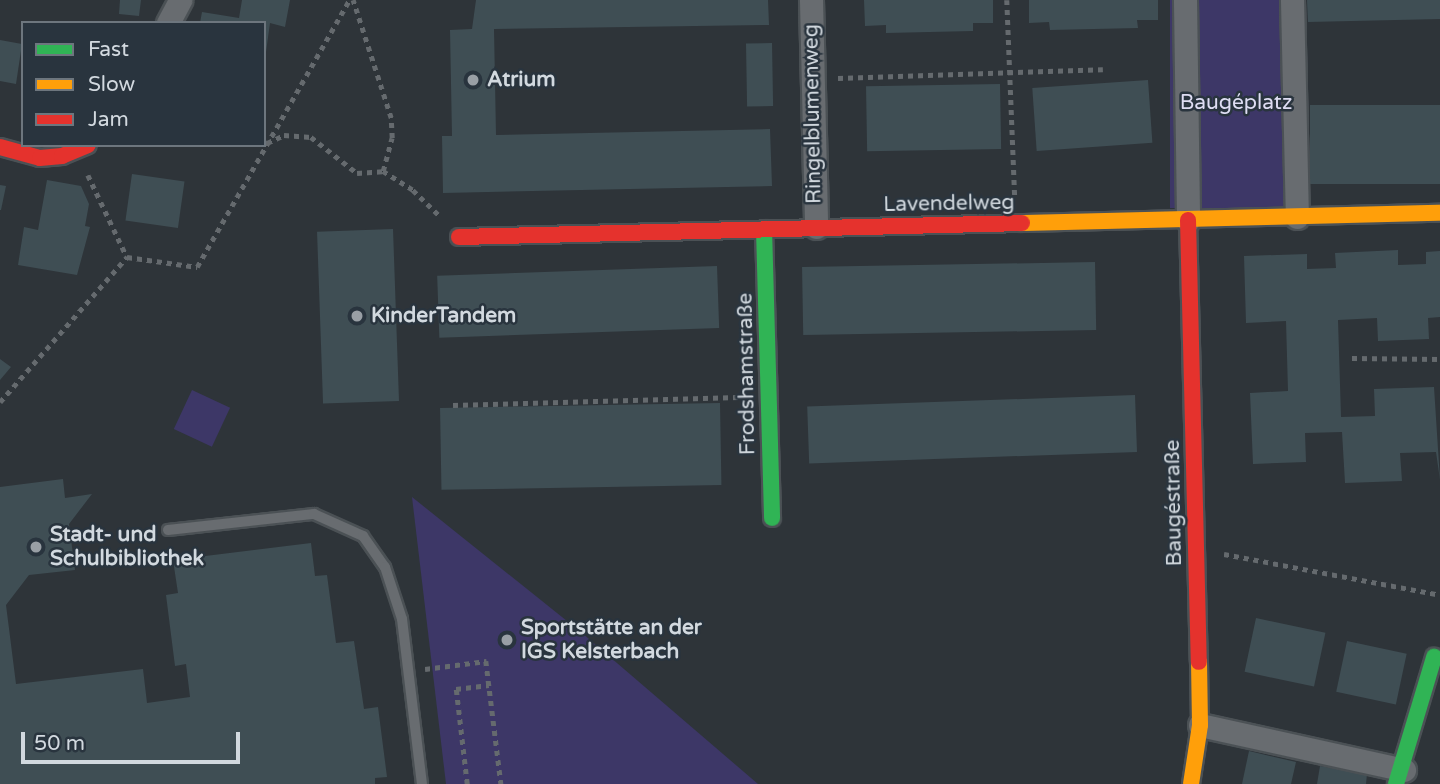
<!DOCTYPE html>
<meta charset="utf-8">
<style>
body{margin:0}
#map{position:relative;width:1440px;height:784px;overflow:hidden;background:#2e3439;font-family:"Varela Round",sans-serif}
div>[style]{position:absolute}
.green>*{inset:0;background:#3d3767;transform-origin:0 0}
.building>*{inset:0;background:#3f4e54;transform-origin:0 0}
.path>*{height:4.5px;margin-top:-2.25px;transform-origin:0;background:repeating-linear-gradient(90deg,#656a6e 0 5px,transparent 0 10px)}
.roads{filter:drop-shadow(2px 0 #4b5155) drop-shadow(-2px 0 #4b5155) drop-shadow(0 2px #4b5155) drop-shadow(0 -2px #4b5155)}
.lane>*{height:10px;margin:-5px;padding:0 5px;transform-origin:5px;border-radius:5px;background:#686c70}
.street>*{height:23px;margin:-11.5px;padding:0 11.5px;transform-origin:11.5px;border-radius:11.5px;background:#686c70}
.fast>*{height:16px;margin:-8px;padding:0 8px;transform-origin:8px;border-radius:8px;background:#30b455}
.slow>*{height:16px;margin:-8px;padding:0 8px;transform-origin:8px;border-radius:8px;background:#ff9f0a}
.jam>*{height:16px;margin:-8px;padding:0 8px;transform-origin:8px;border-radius:8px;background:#e5322d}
.dots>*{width:19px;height:19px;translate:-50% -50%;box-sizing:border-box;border:4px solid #29343e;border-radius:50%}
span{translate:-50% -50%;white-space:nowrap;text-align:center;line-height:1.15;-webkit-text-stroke:5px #29343e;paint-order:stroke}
.poi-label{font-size:21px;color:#d2d9df;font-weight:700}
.left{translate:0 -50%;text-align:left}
.park-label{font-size:21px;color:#deddf3}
.street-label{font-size:21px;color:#d2d9df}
.legend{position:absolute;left:21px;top:21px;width:245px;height:126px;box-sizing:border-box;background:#29343e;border:2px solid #6d767e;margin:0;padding:9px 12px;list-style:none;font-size:21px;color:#d2d9df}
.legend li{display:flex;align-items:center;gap:14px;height:35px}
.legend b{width:35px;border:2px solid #6d767e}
.scale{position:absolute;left:21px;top:732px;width:219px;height:32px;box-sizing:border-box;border:4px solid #d2d9df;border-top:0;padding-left:9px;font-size:21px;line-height:24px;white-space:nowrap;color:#d2d9df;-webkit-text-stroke:5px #29343e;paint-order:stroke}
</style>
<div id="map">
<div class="green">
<div style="left:1170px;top:0;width:128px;height:208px"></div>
<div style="left:192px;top:390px;width:42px;height:43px;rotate:25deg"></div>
<div style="clip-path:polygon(412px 497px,582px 633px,758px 784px,446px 784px)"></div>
</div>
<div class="building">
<div style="clip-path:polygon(120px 0,141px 0,139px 16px,119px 14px)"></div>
<div style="clip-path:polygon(242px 0,290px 0,285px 27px,270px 23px,266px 52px,264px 23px,200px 23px,202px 12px,239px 18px)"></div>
<div style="clip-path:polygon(476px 0,768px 0,769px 25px,494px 29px,496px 135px,770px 129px,772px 186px,443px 193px,442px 136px,452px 136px,450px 30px,472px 29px)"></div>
<div style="clip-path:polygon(864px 0,993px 0,993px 23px,973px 23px,973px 31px,886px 33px,886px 25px,865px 26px)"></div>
<div style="clip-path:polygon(1029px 0,1158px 0,1158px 20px,1137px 20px,1138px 28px,1050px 30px,1049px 22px,1029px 23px)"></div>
<div style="clip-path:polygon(1307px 0,1440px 0,1440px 19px,1308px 22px)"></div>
<div style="clip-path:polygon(0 40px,22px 44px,16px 84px,0 81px)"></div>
<div style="left:772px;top:43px;width:63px;height:26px;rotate:89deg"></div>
<div style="left:1148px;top:80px;width:63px;height:116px;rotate:86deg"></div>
<div style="left:1000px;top:84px;width:65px;height:134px;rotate:89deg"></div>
<div style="left:1440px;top:105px;width:79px;height:130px;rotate:90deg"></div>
<div style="left:132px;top:174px;width:53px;height:47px;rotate:8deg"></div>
<div style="clip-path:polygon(47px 180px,81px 186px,89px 204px,85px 226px,90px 227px,77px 275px,18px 265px,24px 227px,38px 230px)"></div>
<div style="clip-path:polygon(0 185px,6px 186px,1px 210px,0 210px)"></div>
<div style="left:393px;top:229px;width:172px;height:76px;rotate:88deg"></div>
<div style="clip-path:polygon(1398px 250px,1398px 265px,1426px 264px,1426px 252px,1440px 251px,1440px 317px,1428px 318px,1429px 339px,1378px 341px,1377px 318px,1338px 320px,1341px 417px,1375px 416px,1374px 389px,1434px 387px,1440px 480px,1436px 452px,1400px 453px,1402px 481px,1345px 483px,1342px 432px,1305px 433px,1306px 462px,1253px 464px,1250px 393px,1288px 391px,1286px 321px,1246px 323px,1244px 256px,1307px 254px,1307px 269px,1336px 268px,1335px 253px)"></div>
<div style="left:1095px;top:262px;width:68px;height:293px;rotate:89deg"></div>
<div style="left:717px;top:266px;width:62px;height:280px;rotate:88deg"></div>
<div style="clip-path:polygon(0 359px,11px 367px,0 380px)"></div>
<div style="left:1135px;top:395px;width:57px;height:328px;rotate:88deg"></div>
<div style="left:720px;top:403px;width:82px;height:280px;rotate:89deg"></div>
<div style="clip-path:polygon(63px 479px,65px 498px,92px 494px,69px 524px,75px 570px,29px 575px,6px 605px,16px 684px,143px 669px,147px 703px,190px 697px,186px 664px,175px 666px,166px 595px,178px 593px,173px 560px,311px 543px,315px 576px,327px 575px,336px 643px,354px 641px,364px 709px,378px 707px,387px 777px,375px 778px,375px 784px,0 784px,0 487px)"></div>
<div style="left:1256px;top:618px;width:71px;height:55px;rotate:12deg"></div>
<div style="left:1347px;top:641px;width:61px;height:52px;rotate:12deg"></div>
<div style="clip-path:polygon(1249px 751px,1296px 762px,1291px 784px,1242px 784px)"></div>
<div style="clip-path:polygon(1320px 766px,1367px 774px,1366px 784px,1317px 784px)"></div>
</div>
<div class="path">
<div style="left:1007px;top:0;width:195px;rotate:87.7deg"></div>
<div style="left:838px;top:78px;width:265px;rotate:-1.9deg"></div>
<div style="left:267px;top:143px;width:19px;rotate:-25deg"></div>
<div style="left:284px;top:135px;width:27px;rotate:4deg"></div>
<div style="left:311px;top:137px;width:58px;rotate:38deg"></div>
<div style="left:357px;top:173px;width:26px;rotate:-4deg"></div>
<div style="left:383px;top:171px;width:34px;rotate:-75deg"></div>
<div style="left:392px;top:138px;width:20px;rotate:-93deg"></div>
<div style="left:391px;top:118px;width:124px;rotate:-107.9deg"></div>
<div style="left:383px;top:171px;width:36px;rotate:32deg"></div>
<div style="left:413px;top:190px;width:36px;rotate:44deg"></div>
<div style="left:88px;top:175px;width:91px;rotate:64.6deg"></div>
<div style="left:127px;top:257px;width:71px;rotate:8.1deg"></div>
<div style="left:197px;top:267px;width:307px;rotate:-60.3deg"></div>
<div style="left:1352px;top:358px;width:88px;rotate:0.7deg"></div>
<div style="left:0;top:402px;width:193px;rotate:-48.8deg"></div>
<div style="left:453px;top:405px;width:286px;rotate:-1.6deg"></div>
<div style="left:1224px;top:554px;width:220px;rotate:10.7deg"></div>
<div style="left:425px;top:669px;width:62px;rotate:-7.5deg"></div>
<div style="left:486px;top:661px;width:124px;rotate:83deg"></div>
<div style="left:467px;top:784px;width:96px;rotate:-96.6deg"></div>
<div style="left:456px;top:689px;width:33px;rotate:-7deg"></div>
</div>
<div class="roads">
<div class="lane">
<div style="left:168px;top:530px;width:147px;rotate:-6.3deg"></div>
<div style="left:314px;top:514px;width:54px;rotate:24.2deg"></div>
<div style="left:363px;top:536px;width:38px;rotate:55deg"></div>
<div style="left:385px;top:567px;width:55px;rotate:71.9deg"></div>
<div style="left:402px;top:619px;width:166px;rotate:83.1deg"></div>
</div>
<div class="street">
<div style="left:811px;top:0;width:227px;rotate:88.7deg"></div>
<div style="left:1185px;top:0;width:220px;rotate:89.2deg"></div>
<div style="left:1292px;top:0;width:217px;rotate:88.7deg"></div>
<div style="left:168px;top:23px;width:26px;rotate:-62deg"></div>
<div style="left:1200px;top:725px;width:209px;rotate:12.4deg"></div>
</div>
<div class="fast">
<div style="left:764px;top:229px;width:289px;rotate:88.4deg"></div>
<div style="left:1396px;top:784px;width:133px;rotate:-73.3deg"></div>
</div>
<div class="slow">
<div style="left:1022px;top:223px;width:418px;rotate:-1.4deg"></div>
<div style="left:1191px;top:784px;width:60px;rotate:-81.3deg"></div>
<div style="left:1200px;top:725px;width:63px;rotate:-90.9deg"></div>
</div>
<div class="jam">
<div style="left:0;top:147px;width:41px;rotate:15.4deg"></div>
<div style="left:40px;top:158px;width:22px;rotate:-5deg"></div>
<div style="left:62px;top:156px;width:28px;rotate:-23deg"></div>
<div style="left:1188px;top:220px;width:442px;rotate:88.6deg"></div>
<div style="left:459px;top:237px;width:563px;rotate:-1.42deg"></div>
</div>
</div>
<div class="dots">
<div style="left:473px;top:80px;background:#999fa5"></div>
<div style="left:357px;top:316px;background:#999fa5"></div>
<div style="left:36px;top:547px;background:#999fa5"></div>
<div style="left:507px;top:640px;background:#999fa5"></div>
</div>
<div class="poi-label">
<span class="left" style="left:487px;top:80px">Atrium</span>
<span class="left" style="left:371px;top:316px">KinderTandem</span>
<span class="left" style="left:50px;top:547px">Stadt- und<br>Schulbibliothek</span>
<span class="left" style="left:521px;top:640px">Sportstätte an der<br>IGS Kelsterbach</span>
</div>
<div class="park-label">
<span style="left:1236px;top:103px">Baugéplatz</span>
</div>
<div class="street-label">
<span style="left:813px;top:114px;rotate:-91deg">Ringelblumenweg</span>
<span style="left:949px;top:204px;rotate:-1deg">Lavendelweg</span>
<span style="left:747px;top:374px;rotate:-91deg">Frodshamstraße</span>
<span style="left:1174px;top:503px;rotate:-91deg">Baugéstraße</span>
</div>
<ul class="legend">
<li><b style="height:9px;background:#30b455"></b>Fast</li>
<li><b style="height:9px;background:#ff9f0a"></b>Slow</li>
<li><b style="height:9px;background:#e5322d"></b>Jam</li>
</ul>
<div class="scale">50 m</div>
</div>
